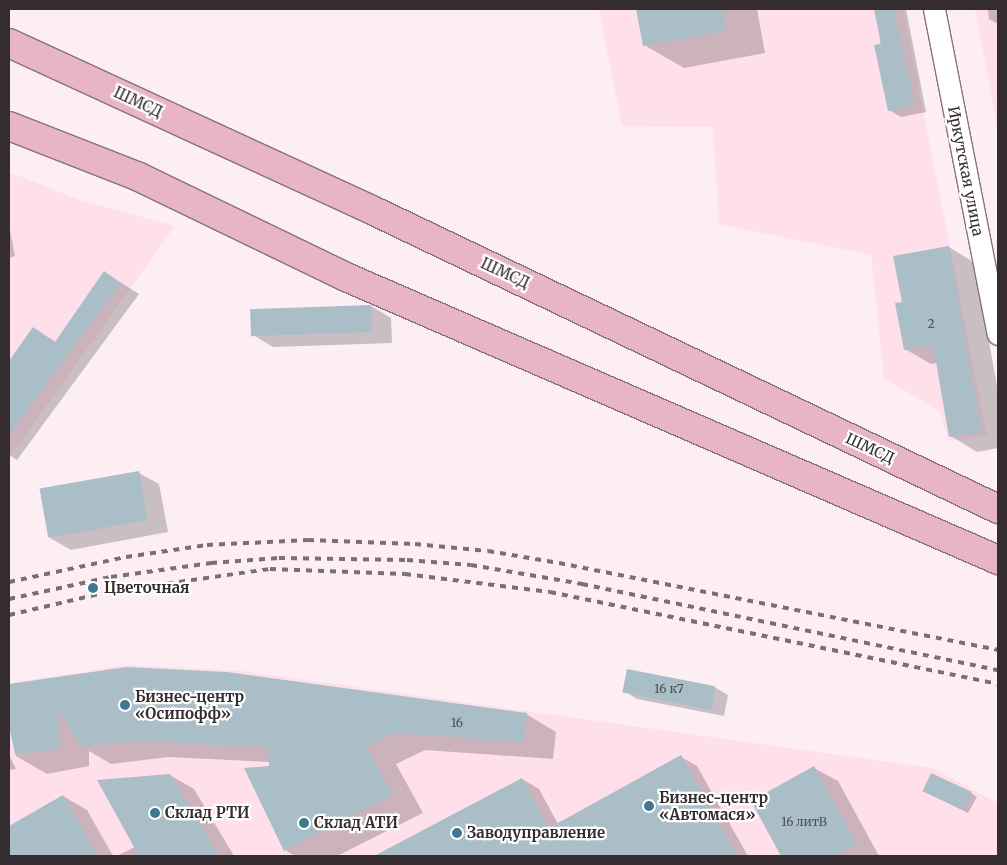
<!DOCTYPE html>
<meta charset="utf-8">
<style>
body{margin:0}
#map{position:relative;width:1007px;height:865px;overflow:hidden;background:#fceef2;font-family:Merriweather,serif}
div>[style]{position:absolute}
.built>*{inset:0;background:#ffdfe9}
.shadow>*{inset:0;background:#0003}
.building>*{inset:0;background:#a9bec7;transform-origin:0 0}
.roads{filter:drop-shadow(1px 0 #867278) drop-shadow(-1px 0 #867278) drop-shadow(0 1px #867278) drop-shadow(0 -1px #867278)}
.minor>*{height:21px;margin:-10.5px;padding:0 10.5px;transform-origin:10.5px;border-radius:10.5px;background:#fff}
.primary>*{height:28px;margin:-14px;padding:0 14px;transform-origin:14px;border-radius:14px;background:#e8b5c6}
.rail>*{height:4px;margin-top:-2px;transform-origin:0;background:repeating-linear-gradient(90deg,#7a7073 0 6px,transparent 0 12px)}
.dots>*{width:14px;height:14px;translate:-50% -50%;box-sizing:border-box;border:2px solid #fff;border-radius:50%}
span{translate:-50% -50%;white-space:nowrap;text-align:center;line-height:1.15;-webkit-text-stroke:4.5px #fff;paint-order:stroke}
.number-label{font-size:12px;color:#525055}
.number-label span{-webkit-text-stroke-width:0}
.street-label{font-size:15px;color:#352c2f}
.poi-label{font-size:15px;color:#352c2f;font-weight:700}
.left{translate:0 -50%;text-align:left}
.frame{position:absolute;inset:0;border:10px solid #352c2f;pointer-events:none}
</style>
<div id="map">
<div class="built">
<div style="clip-path:polygon(599px 9px,903px 9px,987px 435px,948px 441px,940px 412px,884px 378px,871px 255px,719px 224px,713px 127px,622px 126px)"></div>
<div style="clip-path:polygon(975px 9px,998px 9px,998px 131px)"></div>
<div style="clip-path:polygon(9px 172px,80px 200px,175px 226px,9px 458px)"></div>
<div style="clip-path:polygon(127px 665px,241px 671px,932px 768px,998px 803px,998px 856px,9px 856px,9px 683px)"></div>
</div>
<div class="shadow">
<div style="clip-path:polygon(637px 9px,757px 9px,765px 53px,684px 68px,644px 45px)"></div>
<div style="clip-path:polygon(876px 9px,906px 9px,926px 112px,901px 117px,889px 110px)"></div>
<div style="clip-path:polygon(988px 9px,998px 9px,998px 24px,989px 19px)"></div>
<div style="clip-path:polygon(9px 225px,15px 256px,9px 258px)"></div>
<div style="clip-path:polygon(949px 247px,975px 263px,998px 392px,998px 448px,977px 452px,951px 436px,937px 363px,931px 364px,905px 349px,903px 303px)"></div>
<div style="clip-path:polygon(104px 272px,139px 294px,17px 460px,9px 455px,9px 364px,34px 329px,56px 342px)"></div>
<div style="clip-path:polygon(371px 306px,391px 318px,392px 343px,273px 347px,253px 335px)"></div>
<div style="clip-path:polygon(139px 473px,159px 484px,168px 532px,71px 550px,50px 538px)"></div>
<div style="clip-path:polygon(126px 669px,526px 714px,556px 732px,553px 759px,425px 750px,396px 764px,423px 813px,337px 856px,295px 856px,285px 850px,270px 762px,168px 757px,111px 764px,89px 751px,89px 766px,47px 774px,16px 756px,9px 719px,9px 685px)"></div>
<div style="clip-path:polygon(714px 687px,728px 695px,724px 716px,637px 699px,624px 691px)"></div>
<div style="clip-path:polygon(9px 755px,16px 769px,9px 770px)"></div>
<div style="clip-path:polygon(681px 757px,697px 766px,748px 856px,377px 856px,522px 779px,539px 789px,558px 824px)"></div>
<div style="clip-path:polygon(814px 768px,838px 781px,879px 856px,783px 856px,752px 802px)"></div>
<div style="clip-path:polygon(170px 775px,194px 789px,234px 856px,116px 856px,135px 847px)"></div>
<div style="clip-path:polygon(971px 793px,977px 797px,968px 813px,932px 795px)"></div>
<div style="clip-path:polygon(63px 796px,87px 810px,113px 856px,9px 856px,9px 827px)"></div>
</div>
<div class="building">
<div style="clip-path:polygon(636px 9px,722px 9px,726px 31px,643px 46px)"></div>
<div style="clip-path:polygon(874px 9px,894px 9px,915px 105px,888px 111px,874px 45px,881px 44px)"></div>
<div style="clip-path:polygon(949px 246px,982px 432px,949px 437px,933px 345px,904px 350px,895px 303px,902px 302px,893px 256px)"></div>
<div style="clip-path:polygon(104px 271px,121px 283px,9px 435px,9px 361px,33px 327px,55px 342px)"></div>
<div style="left:371px;top:305px;width:27px;height:121px;rotate:88deg"></div>
<div style="left:139px;top:471px;width:50px;height:101px;rotate:80deg"></div>
<div style="clip-path:polygon(126px 667px,227px 672px,527px 713px,523px 742px,394px 733px,367px 747px,393px 795px,284px 851px,244px 768px,269px 766px,269px 747px,136px 741px,80px 747px,59px 709px,59px 749px,15px 754px,9px 726px,9px 684px)"></div>
<div style="left:627px;top:669px;width:90px;height:24px;rotate:11deg"></div>
<div style="clip-path:polygon(681px 755px,737px 856px,374px 856px,522px 778px,549px 828px)"></div>
<div style="clip-path:polygon(814px 766px,857px 844px,834px 856px,781px 856px,751px 801px)"></div>
<div style="left:931px;top:773px;width:45px;height:20px;rotate:25deg"></div>
<div style="clip-path:polygon(170px 774px,219px 856px,139px 856px,97px 780px)"></div>
<div style="clip-path:polygon(63px 795px,98px 856px,9px 856px,9px 826px)"></div>
</div>
<div class="roads">
<div class="minor">
<div style="left:934px;top:9px;width:331px;rotate:78.9deg"></div>
</div>
<div class="primary">
<div style="left:9px;top:43px;width:400px;rotate:24.7deg"></div>
<div style="left:372px;top:210px;width:694px;rotate:25.53deg"></div>
<div style="left:9px;top:126px;width:140px;rotate:21.4deg"></div>
<div style="left:139px;top:177px;width:230px;rotate:25.8deg"></div>
<div style="left:346px;top:277px;width:711px;rotate:23.46deg"></div>
</div>
</div>
<div class="rail">
<div style="left:9px;top:582px;width:120px;rotate:-12.1deg"></div>
<div style="left:126px;top:557px;width:82px;rotate:-8.4deg"></div>
<div style="left:207px;top:545px;width:101px;rotate:-2.8deg"></div>
<div style="left:308px;top:540px;width:107px;rotate:2.1deg"></div>
<div style="left:415px;top:544px;width:73px;rotate:5.5deg"></div>
<div style="left:488px;top:551px;width:72px;rotate:9.6deg"></div>
<div style="left:559px;top:563px;width:448px;rotate:11.2deg"></div>
<div style="left:9px;top:599px;width:104px;rotate:-12.2deg"></div>
<div style="left:111px;top:577px;width:101px;rotate:-8deg"></div>
<div style="left:211px;top:563px;width:68px;rotate:-4.2deg"></div>
<div style="left:279px;top:558px;width:128px;rotate:0.9deg"></div>
<div style="left:407px;top:560px;width:64px;rotate:4.5deg"></div>
<div style="left:471px;top:565px;width:113px;rotate:9.7deg"></div>
<div style="left:582px;top:584px;width:425px;rotate:11.7deg"></div>
<div style="left:9px;top:615px;width:102px;rotate:-13.1deg"></div>
<div style="left:108px;top:592px;width:164px;rotate:-8.1deg"></div>
<div style="left:270px;top:569px;width:135px;rotate:2.1deg"></div>
<div style="left:405px;top:574px;width:146px;rotate:7.1deg"></div>
<div style="left:550px;top:592px;width:457px;rotate:11.6deg"></div>
</div>
<div class="dots">
<div style="left:93px;top:588px;background:#3e7991"></div>
<div style="left:125px;top:705px;background:#3e7991"></div>
<div style="left:649px;top:806px;background:#3e7991"></div>
<div style="left:155px;top:813px;background:#3e7991"></div>
<div style="left:304px;top:823px;background:#3e7991"></div>
<div style="left:457px;top:833px;background:#3e7991"></div>
</div>
<div class="number-label">
<span style="left:931px;top:324px">2</span>
<span style="left:669px;top:689px">16 к7</span>
<span style="left:457px;top:723px">16</span>
<span style="left:804px;top:822px">16 литВ</span>
</div>
<div class="street-label">
<span style="left:138px;top:102px;rotate:25deg">ШМСД</span>
<span style="left:966px;top:171px;rotate:79deg">Иркутская улица</span>
<span style="left:505px;top:273px;rotate:25deg">ШМСД</span>
<span style="left:870px;top:448px;rotate:25deg">ШМСД</span>
</div>
<div class="poi-label">
<span class="left" style="left:104px;top:588px">Цветочная</span>
<span class="left" style="left:135px;top:705px">Бизнес-центр<br>«Осипофф»</span>
<span class="left" style="left:659px;top:806px">Бизнес-центр<br>«Автомася»</span>
<span class="left" style="left:165px;top:813px">Склад РТИ</span>
<span class="left" style="left:314px;top:823px">Склад АТИ</span>
<span class="left" style="left:467px;top:833px">Заводуправление</span>
</div>
<div class="frame"></div>
</div>
